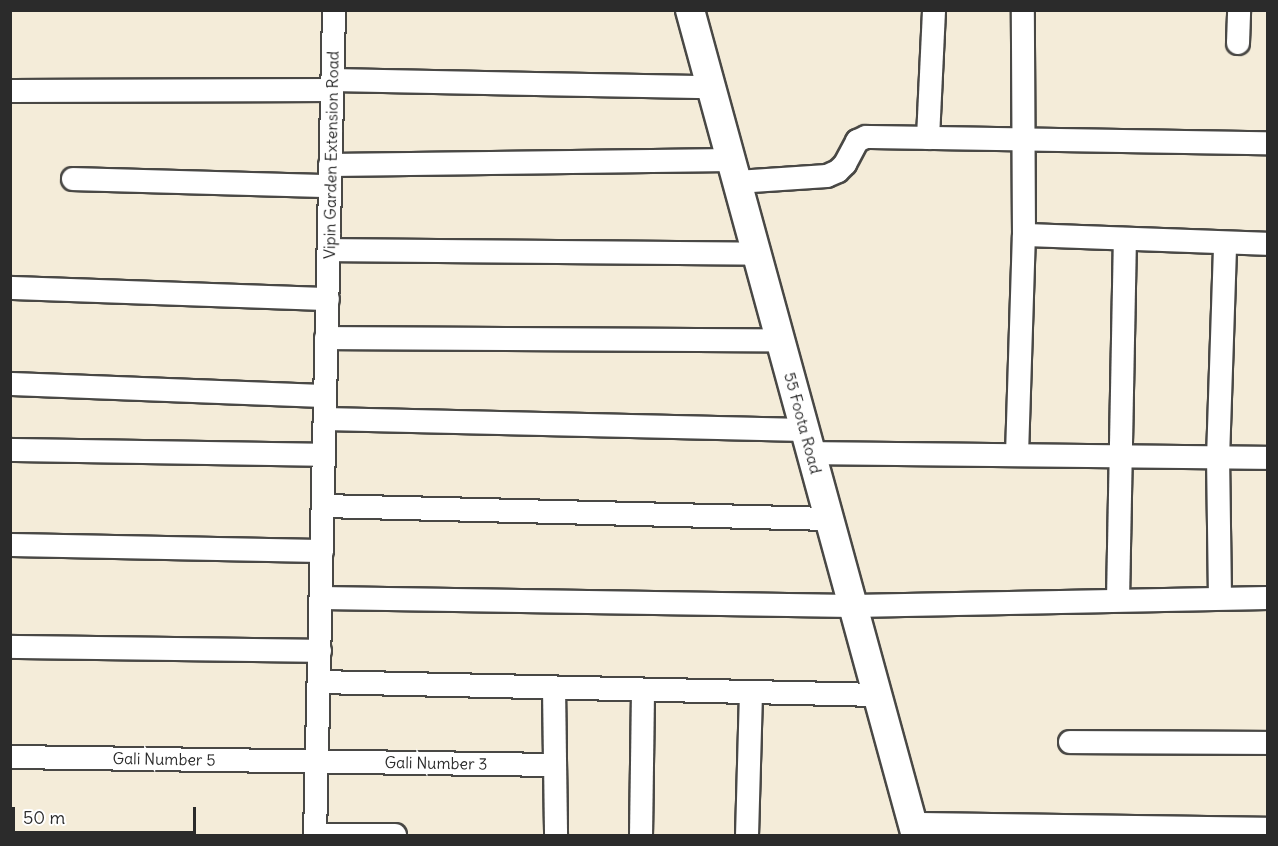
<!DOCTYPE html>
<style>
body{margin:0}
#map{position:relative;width:1278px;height:846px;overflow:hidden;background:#f4ecd9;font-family:Delius,sans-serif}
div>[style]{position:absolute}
.roads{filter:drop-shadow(2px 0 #494845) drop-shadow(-2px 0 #494845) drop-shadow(0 2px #494845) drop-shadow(0 -2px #494845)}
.minor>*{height:22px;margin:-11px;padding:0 11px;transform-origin:11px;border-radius:11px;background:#fff}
.tertiary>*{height:28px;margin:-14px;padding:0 14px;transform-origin:14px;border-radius:14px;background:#fff}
span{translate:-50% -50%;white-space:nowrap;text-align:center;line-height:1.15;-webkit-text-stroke:6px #fff;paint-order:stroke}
.street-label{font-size:16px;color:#2b2b2b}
.frame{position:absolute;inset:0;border:12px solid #2b2b2b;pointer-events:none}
.scale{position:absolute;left:12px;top:807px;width:184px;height:27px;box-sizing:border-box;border:3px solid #2b2b2b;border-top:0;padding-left:8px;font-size:18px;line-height:21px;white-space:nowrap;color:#2b2b2b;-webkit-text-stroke:4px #fff;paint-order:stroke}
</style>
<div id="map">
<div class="roads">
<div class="minor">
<div style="left:1238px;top:43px;width:33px;rotate:-88deg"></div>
<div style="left:332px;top:80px;width:379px;rotate:1.1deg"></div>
<div style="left:10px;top:91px;width:322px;rotate:-0.2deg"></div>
<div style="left:928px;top:138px;width:128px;rotate:-87.3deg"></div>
<div style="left:330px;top:165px;width:402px;rotate:-0.7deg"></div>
<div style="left:73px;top:179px;width:257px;rotate:1.6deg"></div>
<div style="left:737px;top:182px;width:90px;rotate:-3.8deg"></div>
<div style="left:827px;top:176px;width:12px;rotate:-24deg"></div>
<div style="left:838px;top:171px;width:10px;rotate:-45deg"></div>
<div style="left:845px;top:164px;width:26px;rotate:-62deg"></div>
<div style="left:857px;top:141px;width:10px;rotate:-24deg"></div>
<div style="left:866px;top:137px;width:402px;rotate:0.9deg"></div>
<div style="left:1024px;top:235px;width:244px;rotate:2.1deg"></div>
<div style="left:329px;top:250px;width:427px;rotate:0.5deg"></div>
<div style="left:10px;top:288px;width:318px;rotate:2deg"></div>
<div style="left:326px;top:338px;width:455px;rotate:0.3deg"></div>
<div style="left:10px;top:384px;width:315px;rotate:2.2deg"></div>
<div style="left:325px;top:419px;width:480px;rotate:1.3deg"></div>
<div style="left:10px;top:450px;width:314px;rotate:0.9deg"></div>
<div style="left:812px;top:453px;width:456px;rotate:0.6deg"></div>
<div style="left:1017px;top:455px;width:220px;rotate:-88.2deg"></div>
<div style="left:1024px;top:235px;width:225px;rotate:-90.3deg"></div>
<div style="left:323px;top:506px;width:506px;rotate:1.47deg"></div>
<div style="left:10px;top:545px;width:312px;rotate:1.1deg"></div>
<div style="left:321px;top:598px;width:532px;rotate:0.86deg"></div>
<div style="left:853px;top:606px;width:415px;rotate:-1.1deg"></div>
<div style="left:1220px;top:598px;width:139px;rotate:-90.8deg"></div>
<div style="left:1218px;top:459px;width:216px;rotate:-88.1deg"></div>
<div style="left:1118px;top:600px;width:361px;rotate:-88.9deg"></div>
<div style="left:10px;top:647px;width:310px;rotate:0.7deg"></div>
<div style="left:319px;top:682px;width:558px;rotate:1.33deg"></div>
<div style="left:554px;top:688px;width:148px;rotate:89.2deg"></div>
<div style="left:1070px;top:742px;width:198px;rotate:0.3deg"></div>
<div style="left:10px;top:757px;width:545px;rotate:0.84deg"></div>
<div style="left:913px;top:824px;width:355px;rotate:0.8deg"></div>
<div style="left:315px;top:835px;width:80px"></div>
<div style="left:315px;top:836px;width:826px;rotate:-88.68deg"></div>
<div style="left:641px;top:836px;width:146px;rotate:-89.2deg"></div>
<div style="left:747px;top:836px;width:144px;rotate:-88.4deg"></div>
</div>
<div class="tertiary">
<div style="left:690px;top:10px;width:856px;rotate:74.7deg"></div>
</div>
</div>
<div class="street-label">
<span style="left:331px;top:155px;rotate:-89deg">Vipin Garden Extension Road</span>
<span style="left:803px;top:423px;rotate:75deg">55 Foota Road</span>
<span style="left:164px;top:759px;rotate:1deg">Gali Number 5</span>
<span style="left:436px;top:763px;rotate:1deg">Gali Number 3</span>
</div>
<div class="frame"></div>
<div class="scale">50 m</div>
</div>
